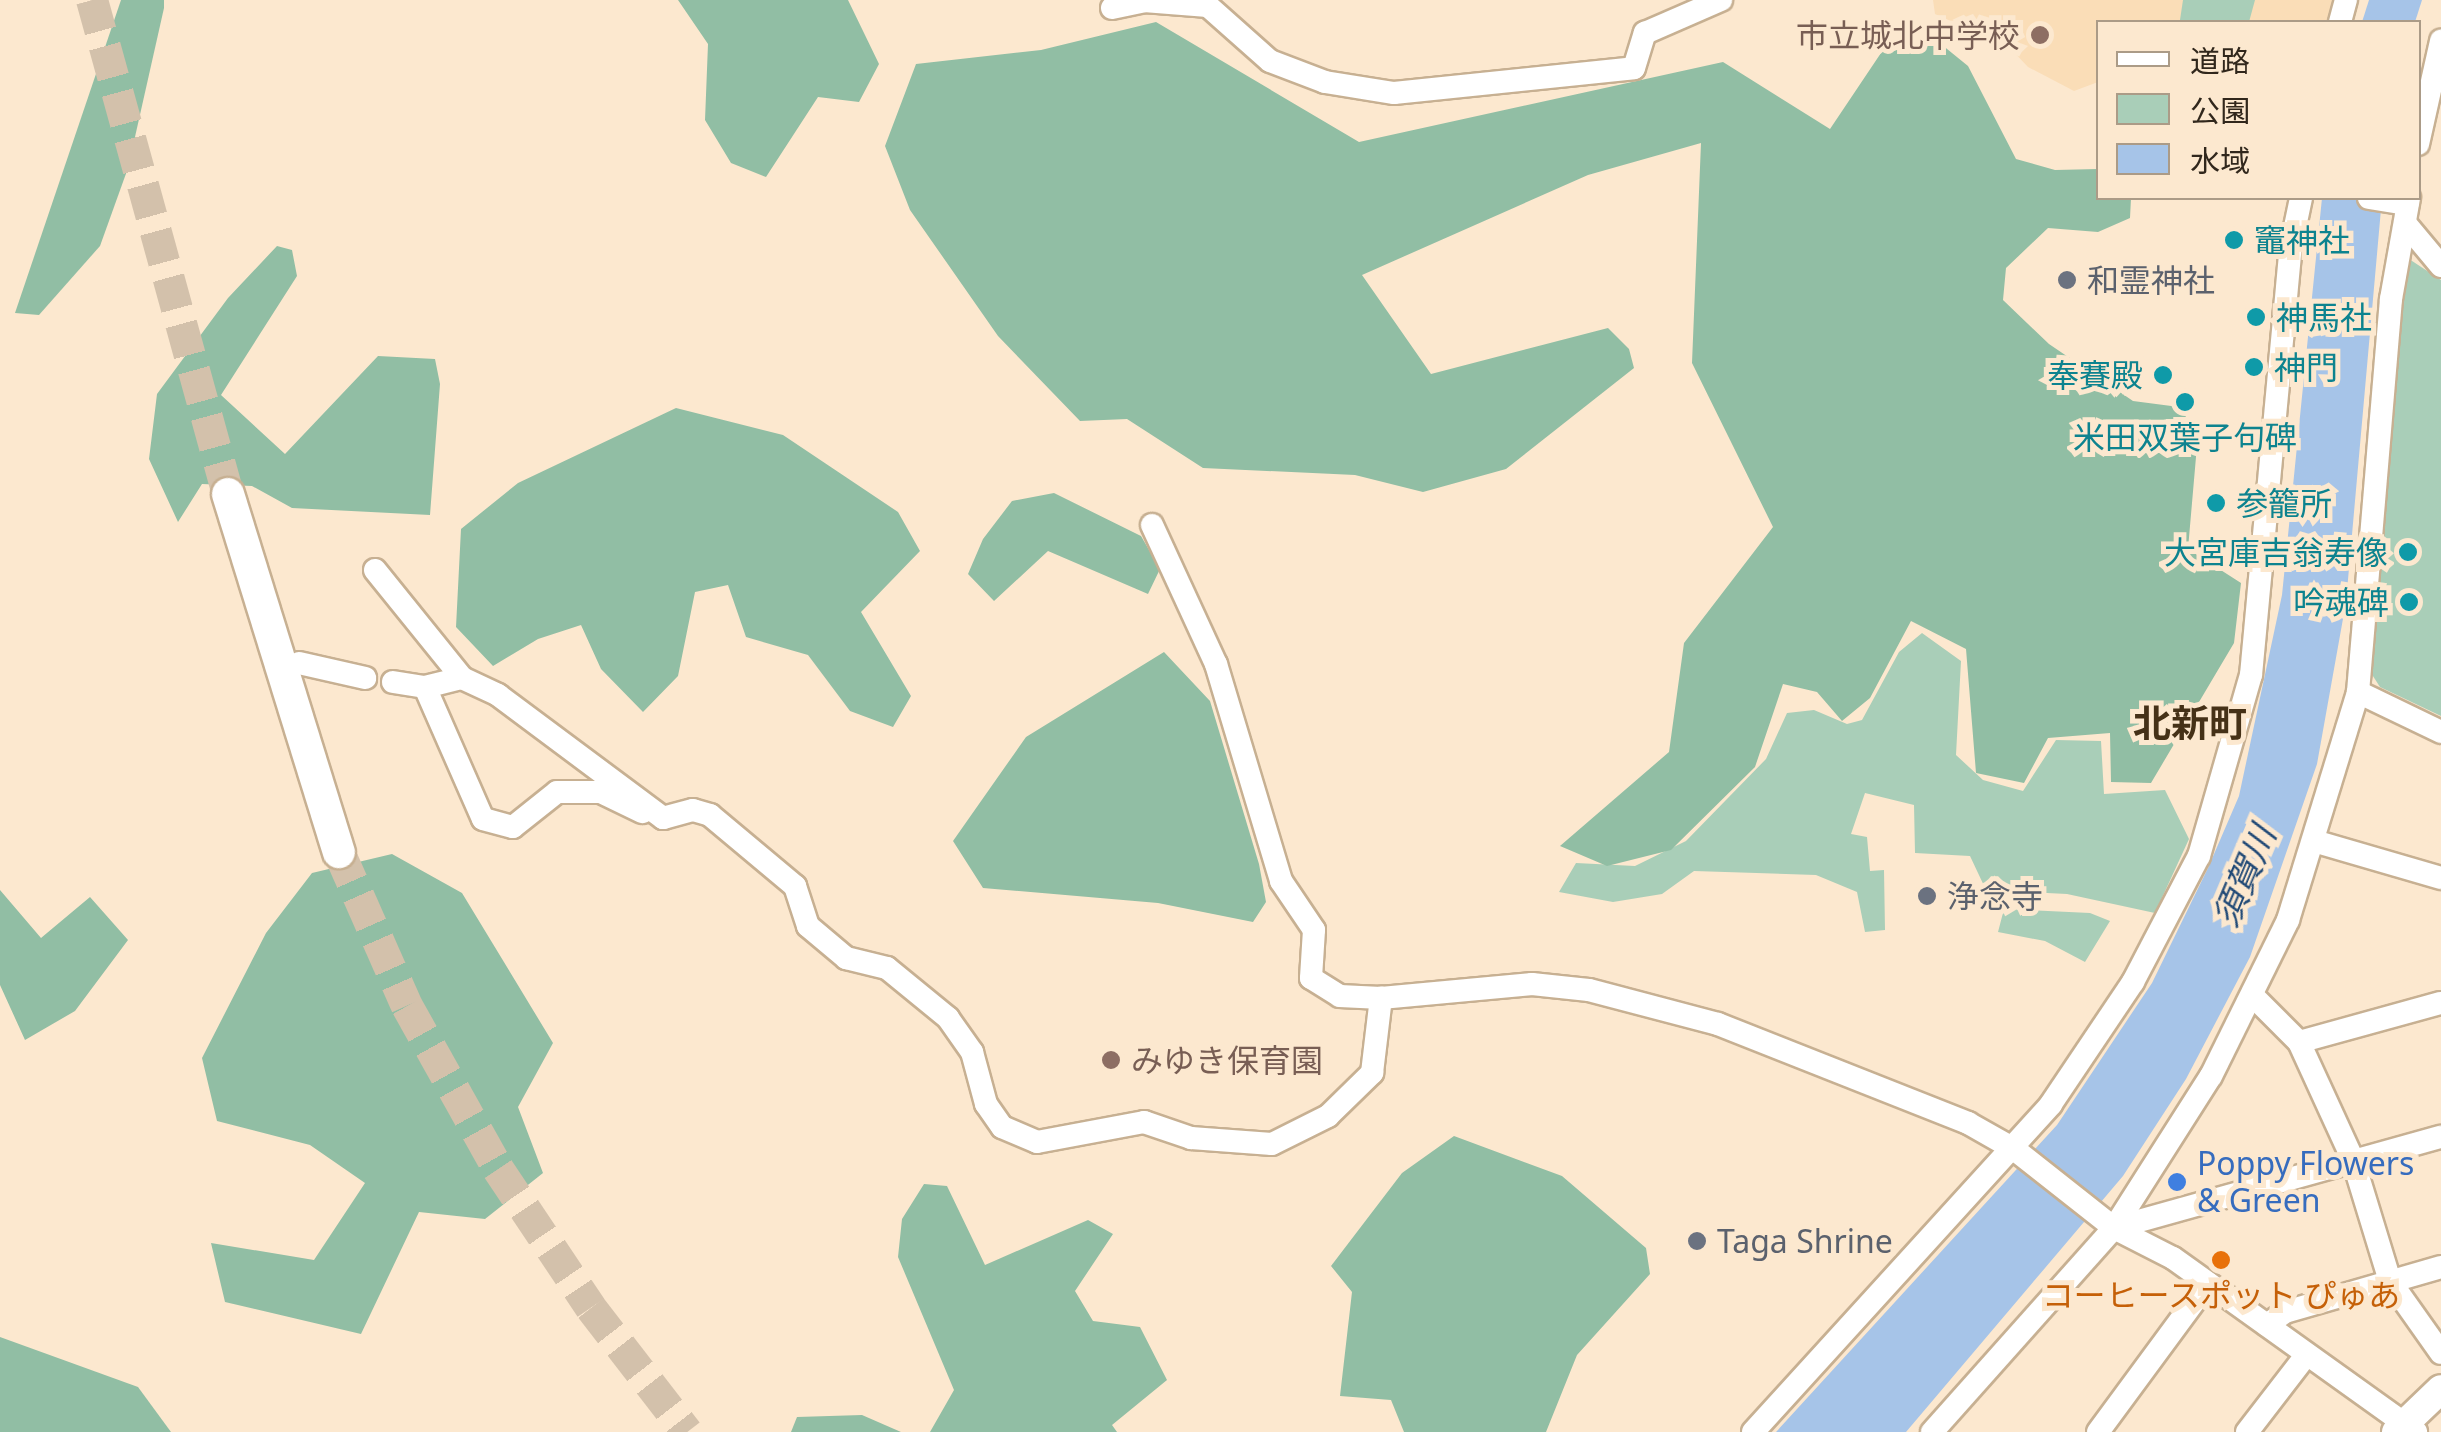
<!DOCTYPE html>
<meta charset="utf-8">
<style>
body{margin:0}
#map{position:relative;width:2441px;height:1432px;overflow:hidden;background:#fce8cf;font-family:"Noto Sans","Noto Sans JP",sans-serif}
div>[style]{position:absolute}
.built>*{inset:0;background:#faddb7}
.green>*{inset:0;background:#a9ceb8}
.forest>*{inset:0;background:#91bea4}
.water>*{inset:0;background:#a6c4e8}
.highway-tunnel>*{height:32px;margin-top:-16px;transform-origin:0;background:repeating-linear-gradient(90deg,#d3c1ab 0 32px,transparent 0 48px)}
.roads{filter:drop-shadow(2px 0 #c7b092) drop-shadow(-2px 0 #c7b092) drop-shadow(0 2px #c7b092) drop-shadow(0 -2px #c7b092)}
.minor>*{height:22px;margin:-11px;padding:0 11px;transform-origin:11px;border-radius:11px;background:#fff}
.major>*{height:28px;margin:-14px;padding:0 14px;transform-origin:14px;border-radius:14px;background:#fff}
.highway>*{height:32px;margin:-16px;padding:0 16px;transform-origin:16px;border-radius:16px;background:#fff}
.dots>*{width:28px;height:28px;translate:-50% -50%;box-sizing:border-box;border:5px solid #fce8cf;border-radius:50%}
span{translate:-50% -50%;white-space:nowrap;text-align:center;line-height:1.15;-webkit-text-stroke:10px #fce8cf;paint-order:stroke}
.education-label{font-size:32px;color:#785e54}
.right{translate:-100% -50%;text-align:right}
.left{translate:0 -50%;text-align:left}
.culture-label{font-size:32px;color:#0d838f}
.worship-label{font-size:32px;color:#5b616d}
.shop-label{font-size:32px;color:#366cbe}
.food-label{font-size:32px;color:#c56008}
.water-label{font-size:35px;color:#204976;font-style:italic}
.quarter-label{font-size:38px;color:#453117;font-weight:700}
.legend{position:absolute;left:2096px;top:20px;width:325px;height:180px;box-sizing:border-box;background:#fce8cf;border:2px solid #ab9b87;margin:0;padding:12px 18px;list-style:none;font-size:30px;color:#31271c}
.legend li{display:flex;align-items:center;gap:20px;height:50px}
.legend b{width:50px;border:2px solid #ab9b87}
</style>
<div id="map">
<div class="built">
<div style="clip-path:polygon(1933px 0,2338px 0,2332px 22px,2098px 22px,2098px 82px,2074px 91px,2028px 67px,2009px 47px,1935px 14px)"></div>
</div>
<div class="green">
<div style="clip-path:polygon(2183px 0,2255px 0,2249px 22px,2190px 22px,2180px 20px)"></div>
<div style="clip-path:polygon(2406px 257px,2441px 280px,2441px 716px,2380px 687px,2371px 673px)"></div>
<div style="clip-path:polygon(1922px 633px,1961px 661px,1956px 755px,1983px 780px,2023px 791px,2056px 740px,2101px 741px,2104px 794px,2165px 790px,2189px 839px,2155px 913px,2067px 894px,1986px 890px,1970px 856px,1915px 853px,1914px 805px,1865px 793px,1851px 834px,1867px 837px,1870px 871px,1884px 870px,1885px 930px,1865px 932px,1857px 892px,1816px 875px,1694px 871px,1662px 894px,1613px 902px,1559px 892px,1576px 863px,1635px 866px,1686px 841px,1766px 759px,1787px 713px,1814px 710px,1847px 724px,1862px 720px,1899px 652px)"></div>
<div style="clip-path:polygon(2004px 909px,2090px 913px,2110px 921px,2085px 962px,2045px 941px,1998px 932px)"></div>
</div>
<div class="forest">
<div style="clip-path:polygon(121px 0,164px 0,164px 8px,128px 168px,100px 246px,39px 315px,15px 313px)"></div>
<div style="clip-path:polygon(678px 0,848px 0,879px 64px,859px 102px,818px 97px,766px 177px,731px 163px,705px 120px,708px 44px)"></div>
<div style="clip-path:polygon(1156px 22px,1359px 142px,1723px 62px,1830px 129px,1885px 47px,1936px 40px,1968px 66px,2016px 159px,2055px 170px,2098px 169px,2098px 198px,2131px 198px,2130px 218px,2098px 232px,2048px 228px,2006px 268px,2003px 300px,2049px 344px,2133px 401px,2179px 407px,2198px 434px,2188px 549px,2241px 583px,2234px 643px,2151px 783px,2111px 782px,2110px 733px,2048px 738px,2024px 783px,1976px 773px,1966px 649px,1911px 621px,1870px 698px,1842px 721px,1817px 692px,1783px 684px,1755px 767px,1671px 850px,1607px 866px,1560px 846px,1669px 752px,1684px 643px,1773px 527px,1692px 363px,1701px 143px,1588px 175px,1362px 275px,1431px 374px,1608px 328px,1629px 349px,1634px 368px,1506px 469px,1423px 492px,1355px 475px,1203px 468px,1127px 419px,1080px 421px,998px 336px,910px 210px,885px 146px,916px 64px,1041px 50px)"></div>
<div style="clip-path:polygon(277px 246px,292px 250px,297px 276px,221px 395px,285px 454px,378px 356px,435px 359px,440px 384px,430px 515px,292px 508px,252px 486px,202px 484px,178px 522px,149px 459px,157px 394px,228px 298px)"></div>
<div style="clip-path:polygon(676px 408px,783px 435px,898px 512px,920px 551px,861px 612px,911px 696px,893px 727px,850px 711px,808px 655px,746px 637px,728px 585px,695px 592px,678px 676px,643px 712px,601px 669px,581px 625px,538px 639px,493px 666px,456px 627px,461px 529px,518px 483px)"></div>
<div style="clip-path:polygon(1054px 493px,1141px 536px,1160px 569px,1148px 594px,1048px 551px,994px 601px,968px 574px,983px 539px,1012px 501px)"></div>
<div style="clip-path:polygon(1164px 652px,1210px 701px,1259px 864px,1266px 902px,1253px 922px,1158px 903px,983px 888px,953px 841px,1026px 737px)"></div>
<div style="clip-path:polygon(392px 854px,462px 893px,553px 1043px,518px 1107px,543px 1173px,485px 1219px,419px 1212px,361px 1334px,225px 1302px,211px 1243px,314px 1260px,365px 1183px,310px 1145px,217px 1121px,202px 1058px,266px 933px,312px 873px)"></div>
<div style="clip-path:polygon(0 890px,41px 938px,90px 897px,128px 940px,75px 1011px,25px 1040px,0 985px)"></div>
<div style="clip-path:polygon(1454px 1136px,1562px 1176px,1646px 1248px,1650px 1274px,1577px 1355px,1546px 1432px,1404px 1432px,1391px 1400px,1340px 1396px,1352px 1292px,1331px 1266px,1402px 1173px)"></div>
<div style="clip-path:polygon(924px 1184px,947px 1186px,985px 1265px,1088px 1220px,1113px 1234px,1075px 1291px,1093px 1321px,1140px 1327px,1167px 1380px,1112px 1425px,1117px 1432px,930px 1432px,954px 1390px,898px 1257px,902px 1219px)"></div>
<div style="clip-path:polygon(0 1337px,138px 1387px,171px 1432px,0 1432px)"></div>
<div style="clip-path:polygon(862px 1415px,901px 1432px,791px 1432px,797px 1417px)"></div>
</div>
<div class="water">
<div style="clip-path:polygon(2369px 0,2422px 0,2415px 22px,2362px 22px)"></div>
<div style="clip-path:polygon(2322px 198px,2382px 198px,2346px 602px,2317px 764px,2250px 957px,2186px 1079px,2123px 1176px,1906px 1432px,1776px 1432px,2057px 1125px,2152px 983px,2208px 868px,2239px 796px,2282px 595px)"></div>
</div>
<div class="highway-tunnel">
<div style="left:92px;top:0;width:512px;rotate:74.61deg"></div>
<div style="left:339px;top:852px;width:168px;rotate:66.2deg"></div>
<div style="left:407px;top:1006px;width:187px;rotate:60.8deg"></div>
<div style="left:498px;top:1169px;width:167px;rotate:56.2deg"></div>
<div style="left:591px;top:1308px;width:157px;rotate:52.3deg"></div>
</div>
<div class="roads">
<div class="minor">
<div style="left:1112px;top:8px;width:33px;rotate:-12deg"></div>
<div style="left:1144px;top:1px;width:64px;rotate:4.5deg"></div>
<div style="left:1208px;top:6px;width:83px;rotate:41.6deg"></div>
<div style="left:1270px;top:61px;width:59px;rotate:20.9deg"></div>
<div style="left:1325px;top:82px;width:70px;rotate:9.1deg"></div>
<div style="left:1394px;top:93px;width:241px;rotate:-5.9deg"></div>
<div style="left:1634px;top:68px;width:37px;rotate:-73deg"></div>
<div style="left:1645px;top:33px;width:83px;rotate:-23.5deg"></div>
<div style="left:2340px;top:22px;width:23px;rotate:-75deg"></div>
<div style="left:2418px;top:144px;width:106px;rotate:-77.4deg"></div>
<div style="left:2369px;top:198px;width:39px;rotate:9deg"></div>
<div style="left:2405px;top:223px;width:56px;rotate:50.1deg"></div>
<div style="left:1152px;top:525px;width:153px;rotate:65.3deg"></div>
<div style="left:1216px;top:664px;width:227px;rotate:73.3deg"></div>
<div style="left:1281px;top:881px;width:59px;rotate:56deg"></div>
<div style="left:1314px;top:930px;width:48px;rotate:93.6deg"></div>
<div style="left:1311px;top:978px;width:34px;rotate:32deg"></div>
<div style="left:1340px;top:996px;width:41px;rotate:2.8deg"></div>
<div style="left:375px;top:570px;width:139px;rotate:51.1deg"></div>
<div style="left:299px;top:663px;width:68px;rotate:12.8deg"></div>
<div style="left:393px;top:682px;width:32px;rotate:9deg"></div>
<div style="left:425px;top:687px;width:38px;rotate:-14deg"></div>
<div style="left:462px;top:678px;width:40px;rotate:25deg"></div>
<div style="left:498px;top:695px;width:206px;rotate:36.7deg"></div>
<div style="left:663px;top:818px;width:31px;rotate:-15deg"></div>
<div style="left:693px;top:810px;width:18px;rotate:16deg"></div>
<div style="left:710px;top:815px;width:111px;rotate:39.9deg"></div>
<div style="left:795px;top:886px;width:42px;rotate:72deg"></div>
<div style="left:808px;top:926px;width:50px;rotate:40.1deg"></div>
<div style="left:846px;top:958px;width:42px;rotate:13.7deg"></div>
<div style="left:887px;top:968px;width:79px;rotate:39.3deg"></div>
<div style="left:948px;top:1018px;width:42px;rotate:54.8deg"></div>
<div style="left:972px;top:1052px;width:54px;rotate:74.9deg"></div>
<div style="left:986px;top:1104px;width:28px;rotate:55deg"></div>
<div style="left:1002px;top:1127px;width:38px;rotate:23deg"></div>
<div style="left:1037px;top:1142px;width:109px;rotate:-10.6deg"></div>
<div style="left:1144px;top:1122px;width:50px;rotate:18.8deg"></div>
<div style="left:1191px;top:1138px;width:81px;rotate:4.2deg"></div>
<div style="left:1272px;top:1144px;width:63px;rotate:-26.6deg"></div>
<div style="left:1328px;top:1116px;width:62px;rotate:-44.3deg"></div>
<div style="left:1372px;top:1073px;width:76px;rotate:-83.2deg"></div>
<div style="left:1381px;top:998px;width:152px;rotate:-5.3deg"></div>
<div style="left:1532px;top:984px;width:57px;rotate:6deg"></div>
<div style="left:1589px;top:990px;width:133px;rotate:14.8deg"></div>
<div style="left:1718px;top:1024px;width:269px;rotate:21.6deg"></div>
<div style="left:1968px;top:1123px;width:53px;rotate:29.5deg"></div>
<div style="left:2014px;top:1149px;width:127px;rotate:38.3deg"></div>
<div style="left:2114px;top:1228px;width:66px;rotate:27deg"></div>
<div style="left:2173px;top:1258px;width:299px;rotate:35.6deg"></div>
<div style="left:425px;top:687px;width:144px;rotate:66.3deg"></div>
<div style="left:483px;top:819px;width:31px;rotate:15deg"></div>
<div style="left:513px;top:827px;width:56px;rotate:-38.5deg"></div>
<div style="left:557px;top:792px;width:44px"></div>
<div style="left:601px;top:792px;width:46px;rotate:26deg"></div>
<div style="left:2358px;top:692px;width:92px;rotate:25.7deg"></div>
<div style="left:2317px;top:842px;width:129px;rotate:16.2deg"></div>
<div style="left:2253px;top:996px;width:65px;rotate:45deg"></div>
<div style="left:2299px;top:1042px;width:147px;rotate:-15.4deg"></div>
<div style="left:2299px;top:1042px;width:130px;rotate:65.4deg"></div>
<div style="left:2353px;top:1160px;width:127px;rotate:73deg"></div>
<div style="left:2390px;top:1281px;width:88px;rotate:54.7deg"></div>
<div style="left:2114px;top:1228px;width:339px;rotate:-15.6deg"></div>
<div style="left:2267px;top:1325px;width:22px;rotate:-36deg"></div>
<div style="left:2285px;top:1312px;width:162px;rotate:-16.1deg"></div>
<div style="left:1753px;top:1432px;width:443px;rotate:-47.7deg"></div>
<div style="left:2051px;top:1104px;width:147px;rotate:-56.1deg"></div>
<div style="left:2133px;top:982px;width:142px;rotate:-62.4deg"></div>
<div style="left:2199px;top:856px;width:188px;rotate:-74deg"></div>
<div style="left:2251px;top:675px;width:431px;rotate:-84.7deg"></div>
<div style="left:2291px;top:246px;width:49px;rotate:-78.2deg"></div>
<div style="left:1932px;top:1432px;width:273px;rotate:-48.3deg"></div>
<div style="left:2114px;top:1228px;width:180px;rotate:-57.5deg"></div>
<div style="left:2211px;top:1076px;width:174px;rotate:-63.7deg"></div>
<div style="left:2288px;top:920px;width:239px;rotate:-72.9deg"></div>
<div style="left:2358px;top:692px;width:394px;rotate:-85.2deg"></div>
<div style="left:2391px;top:299px;width:103px;rotate:-79.9deg"></div>
<div style="left:2098px;top:1432px;width:185px;rotate:-53.6deg"></div>
<div style="left:2247px;top:1432px;width:98px;rotate:-52.4deg"></div>
</div>
<div class="major">
<div style="left:2396px;top:1432px;width:62px;rotate:-43.7deg"></div>
</div>
<div class="highway">
<div style="left:228px;top:494px;width:375px;rotate:72.8deg"></div>
</div>
</div>
<div class="dots">
<div style="left:2040px;top:35px;background:#8d6e63"></div>
<div style="left:2234px;top:240px;background:#0f9aa8"></div>
<div style="left:2067px;top:280px;background:#6b7280"></div>
<div style="left:2256px;top:317px;background:#0f9aa8"></div>
<div style="left:2254px;top:367px;background:#0f9aa8"></div>
<div style="left:2163px;top:375px;background:#0f9aa8"></div>
<div style="left:2185px;top:402px;background:#0f9aa8"></div>
<div style="left:2216px;top:503px;background:#0f9aa8"></div>
<div style="left:2408px;top:552px;background:#0f9aa8"></div>
<div style="left:2409px;top:602px;background:#0f9aa8"></div>
<div style="left:1927px;top:896px;background:#6b7280"></div>
<div style="left:1111px;top:1060px;background:#8d6e63"></div>
<div style="left:2177px;top:1182px;background:#3f7fe0"></div>
<div style="left:1697px;top:1241px;background:#6b7280"></div>
<div style="left:2221px;top:1260px;background:#e8710a"></div>
</div>
<div class="education-label">
<span class="right" style="left:2020px;top:35px">市立城北中学校</span>
<span class="left" style="left:1131px;top:1060px">みゆき保育園</span>
</div>
<div class="culture-label">
<span class="left" style="left:2254px;top:240px">竈神社</span>
<span class="left" style="left:2276px;top:317px">神馬社</span>
<span class="left" style="left:2274px;top:367px">神門</span>
<span class="right" style="left:2143px;top:375px">奉賽殿</span>
<span style="left:2185px;top:437px">米田双葉子句碑</span>
<span class="left" style="left:2236px;top:503px">参籠所</span>
<span class="right" style="left:2388px;top:552px">大宮庫吉翁寿像</span>
<span class="right" style="left:2389px;top:602px">吟魂碑</span>
</div>
<div class="worship-label">
<span class="left" style="left:2087px;top:280px">和霊神社</span>
<span class="left" style="left:1947px;top:896px">浄念寺</span>
<span class="left" style="left:1717px;top:1241px">Taga Shrine</span>
</div>
<div class="shop-label">
<span class="left" style="left:2197px;top:1182px">Poppy Flowers<br>&amp; Green</span>
</div>
<div class="food-label">
<span style="left:2221px;top:1295px">コーヒースポット ぴゅあ</span>
</div>
<div class="water-label">
<span style="left:2244px;top:876px;rotate:-67deg">須賀川</span>
</div>
<div class="quarter-label">
<span style="left:2190px;top:723px">北新町</span>
</div>
<ul class="legend">
<li><b style="height:12px;background:#fff"></b>道路</li>
<li><b style="height:28px;background:#a9ceb8"></b>公園</li>
<li><b style="height:28px;background:#a6c4e8"></b>水域</li>
</ul>
</div>
